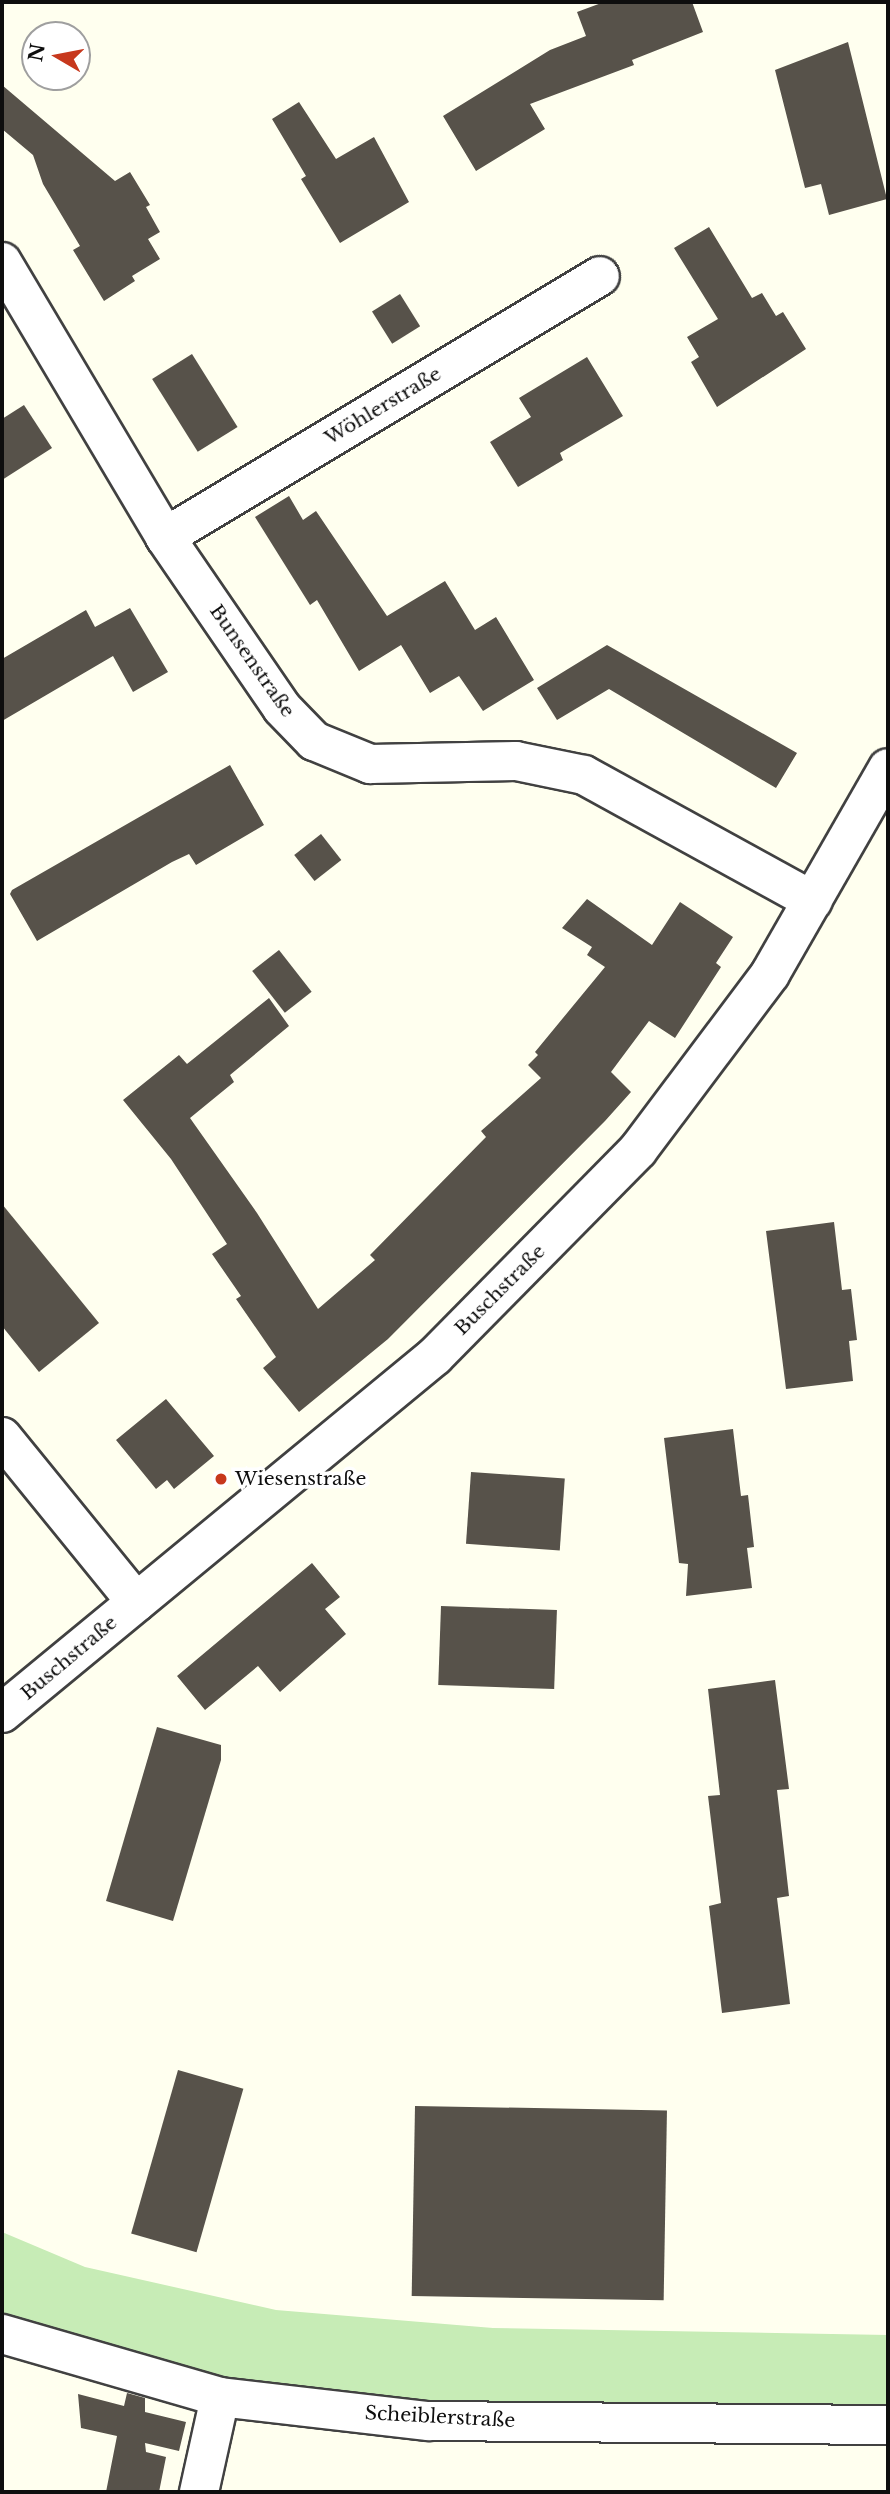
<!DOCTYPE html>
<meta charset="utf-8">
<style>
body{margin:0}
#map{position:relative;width:890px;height:2494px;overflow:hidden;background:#ffffef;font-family:"Libre Baskerville",serif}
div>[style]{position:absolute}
.green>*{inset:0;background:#c7ecb6}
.building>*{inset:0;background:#57524a;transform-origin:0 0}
.roads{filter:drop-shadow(2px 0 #414141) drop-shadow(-2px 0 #414141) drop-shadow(0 2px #414141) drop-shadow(0 -2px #414141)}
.street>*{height:38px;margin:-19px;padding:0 19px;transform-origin:19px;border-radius:19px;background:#fff}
.dots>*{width:19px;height:19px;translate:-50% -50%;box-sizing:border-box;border:4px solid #fff;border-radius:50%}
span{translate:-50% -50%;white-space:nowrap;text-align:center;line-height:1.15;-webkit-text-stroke:7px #fff;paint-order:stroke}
.street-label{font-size:19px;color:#0e0e0e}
.poi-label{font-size:19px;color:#0e0e0e}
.left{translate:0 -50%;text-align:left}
.frame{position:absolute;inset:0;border:4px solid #0e0e0e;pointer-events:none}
.north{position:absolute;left:21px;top:21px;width:70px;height:70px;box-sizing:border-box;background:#fff;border:2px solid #9f9f9f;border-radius:50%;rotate:280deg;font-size:19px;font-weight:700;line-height:28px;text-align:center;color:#0e0e0e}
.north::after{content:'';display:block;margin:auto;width:24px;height:32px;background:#c7381d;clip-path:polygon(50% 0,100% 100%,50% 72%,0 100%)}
</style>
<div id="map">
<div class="green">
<div style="clip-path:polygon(2px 2232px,85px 2267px,276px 2310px,493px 2328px,888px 2335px,888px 2409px,445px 2405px,276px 2396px,2px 2325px)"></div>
</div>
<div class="building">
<div style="clip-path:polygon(604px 2px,692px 2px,703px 32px,632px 60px,634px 65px,530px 104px,545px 129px,476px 171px,443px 116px,550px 50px,586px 36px,577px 12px)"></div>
<div style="clip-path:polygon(848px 42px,887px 199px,829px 215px,821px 184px,805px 188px,775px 70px)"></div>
<div style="clip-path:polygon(2px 85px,115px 181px,130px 172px,150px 205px,146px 207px,160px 232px,148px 239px,160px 259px,132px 276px,135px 281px,104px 301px,73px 250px,80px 246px,43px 184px,33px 155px,2px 129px)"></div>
<div style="clip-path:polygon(299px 102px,336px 159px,374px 137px,409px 202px,340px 243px,301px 179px,306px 176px,272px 119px)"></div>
<div style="clip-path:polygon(709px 227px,752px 298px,762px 293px,776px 316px,783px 312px,806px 349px,717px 407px,691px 362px,699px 357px,687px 337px,718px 319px,674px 248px)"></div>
<div style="left:400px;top:294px;width:38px;height:33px;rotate:58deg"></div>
<div style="left:192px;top:354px;width:86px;height:47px;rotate:58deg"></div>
<div style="clip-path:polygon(587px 357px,623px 416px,560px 453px,563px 460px,518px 487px,490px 442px,531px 417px,519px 398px)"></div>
<div style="clip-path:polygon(24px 405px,52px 448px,2px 480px,2px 419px)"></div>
<div style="clip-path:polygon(289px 496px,303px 520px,316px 511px,387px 616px,445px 581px,475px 630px,496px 617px,534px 680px,483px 711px,459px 676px,430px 693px,401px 645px,359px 671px,317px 600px,310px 605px,255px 517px)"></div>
<div style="clip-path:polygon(130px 608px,168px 672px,133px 692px,113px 656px,2px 721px,2px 659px,86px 610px,95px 627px)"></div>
<div style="clip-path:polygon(607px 645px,797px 753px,776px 788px,609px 689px,557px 720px,537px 688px)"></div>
<div style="clip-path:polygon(230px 765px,264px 825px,196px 865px,189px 854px,172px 862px,37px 941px,10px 894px,12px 890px)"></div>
<div style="left:321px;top:834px;width:33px;height:34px;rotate:52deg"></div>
<div style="clip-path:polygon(587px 899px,652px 945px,680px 902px,733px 937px,716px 963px,721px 967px,675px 1038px,649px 1021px,611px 1072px,631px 1092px,605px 1121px,388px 1339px,299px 1412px,263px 1368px,276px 1357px,236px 1299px,241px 1296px,212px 1254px,227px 1244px,171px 1159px,123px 1100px,179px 1055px,187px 1064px,269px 998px,289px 1026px,230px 1075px,234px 1082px,190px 1118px,257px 1213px,318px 1309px,375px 1260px,370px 1255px,486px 1137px,481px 1131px,541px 1078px,528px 1065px,538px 1055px,535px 1052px,605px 967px,587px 955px,592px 947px,562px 928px)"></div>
<div style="left:279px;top:950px;width:53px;height:34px;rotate:52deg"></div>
<div style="clip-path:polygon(2px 1204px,99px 1323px,39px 1372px,2px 1326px)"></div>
<div style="clip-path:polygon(834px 1222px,842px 1290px,851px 1289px,857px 1340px,849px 1341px,853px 1381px,786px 1389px,766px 1231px)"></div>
<div style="clip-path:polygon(166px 1399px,214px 1456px,174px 1489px,167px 1480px,156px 1489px,116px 1440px)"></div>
<div style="clip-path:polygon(733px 1429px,741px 1496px,748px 1495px,754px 1547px,747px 1548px,752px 1588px,686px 1596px,688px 1564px,679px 1563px,664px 1438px)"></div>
<div style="left:471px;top:1472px;width:94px;height:72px;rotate:4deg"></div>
<div style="clip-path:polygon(312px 1563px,340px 1597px,325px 1609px,346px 1634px,280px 1692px,258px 1666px,205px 1710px,177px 1676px)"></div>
<div style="left:441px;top:1606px;width:116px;height:79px;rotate:2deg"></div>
<div style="clip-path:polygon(775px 1680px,789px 1789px,777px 1790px,789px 1896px,777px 1898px,790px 2004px,722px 2013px,709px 1906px,721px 1903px,708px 1796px,720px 1795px,708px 1689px)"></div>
<div style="clip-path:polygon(157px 1727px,221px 1745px,221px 1760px,173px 1921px,106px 1901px)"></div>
<div style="left:178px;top:2070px;width:68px;height:170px;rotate:16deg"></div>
<div style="left:415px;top:2106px;width:252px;height:190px;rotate:1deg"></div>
<div style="clip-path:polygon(127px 2393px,145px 2398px,145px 2412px,186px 2422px,179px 2451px,145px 2443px,146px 2452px,166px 2457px,159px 2492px,106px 2492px,117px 2436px,81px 2428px,78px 2394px,124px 2406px)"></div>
</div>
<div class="roads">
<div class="street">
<div style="left:2px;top:262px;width:320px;rotate:59.3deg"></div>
<div style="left:165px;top:537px;width:207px;rotate:55.6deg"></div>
<div style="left:282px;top:708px;width:46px;rotate:45.9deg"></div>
<div style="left:314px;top:741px;width:61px;rotate:22.3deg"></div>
<div style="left:370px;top:764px;width:146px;rotate:-1.2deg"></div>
<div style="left:516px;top:761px;width:69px;rotate:11.6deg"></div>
<div style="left:584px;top:775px;width:261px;rotate:28.8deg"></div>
<div style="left:165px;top:537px;width:507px;rotate:-30.96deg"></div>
<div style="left:2px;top:1437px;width:213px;rotate:50.9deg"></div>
<div style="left:2px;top:1713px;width:561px;rotate:-39.5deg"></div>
<div style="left:435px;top:1356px;width:289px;rotate:-45.4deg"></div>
<div style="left:638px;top:1150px;width:220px;rotate:-53.1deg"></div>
<div style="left:770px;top:974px;width:237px;rotate:-60.2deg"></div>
<div style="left:2px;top:2334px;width:227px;rotate:16.1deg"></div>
<div style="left:220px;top:2397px;width:210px;rotate:6.6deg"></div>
<div style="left:429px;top:2421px;width:459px;rotate:0.5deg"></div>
<div style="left:199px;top:2492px;width:97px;rotate:-77.5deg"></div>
</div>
</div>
<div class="dots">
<div style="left:221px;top:1479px;background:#c7381d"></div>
</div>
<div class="street-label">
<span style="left:383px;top:406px;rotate:-31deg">Wöhlerstraße</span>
<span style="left:252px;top:661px;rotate:55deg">Bunsenstraße</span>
<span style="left:500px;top:1290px;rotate:-45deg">Buschstraße</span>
<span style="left:69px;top:1658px;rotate:-40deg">Buschstraße</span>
<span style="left:440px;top:2417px;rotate:3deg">Scheiblerstraße</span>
</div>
<div class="poi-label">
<span class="left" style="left:235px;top:1479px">Wiesenstraße</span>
</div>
<div class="frame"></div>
<div class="north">N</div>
</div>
